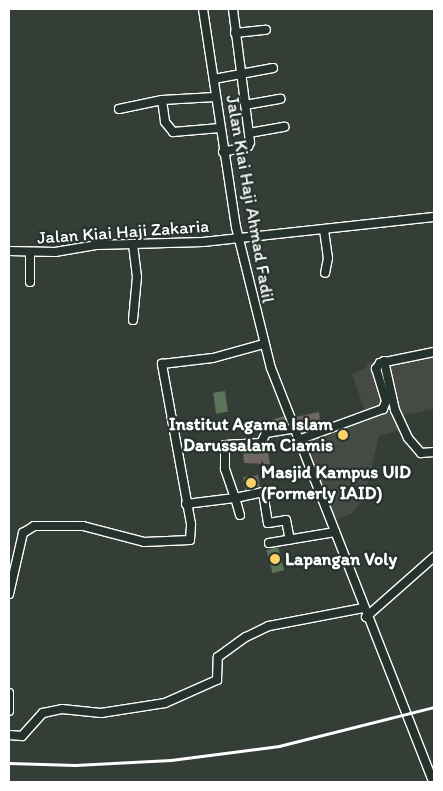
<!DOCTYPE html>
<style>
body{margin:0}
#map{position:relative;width:443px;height:791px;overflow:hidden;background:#353d37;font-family:Itim,sans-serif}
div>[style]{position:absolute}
.built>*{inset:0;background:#464a44}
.green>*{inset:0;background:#5b7459;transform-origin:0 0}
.building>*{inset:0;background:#6f6761;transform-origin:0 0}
.roads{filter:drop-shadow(1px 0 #fff) drop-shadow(-1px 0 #fff) drop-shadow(0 1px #fff) drop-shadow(0 -1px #fff)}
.street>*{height:8px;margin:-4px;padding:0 4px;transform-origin:4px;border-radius:4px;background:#26332d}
.rail>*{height:2.5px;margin:-1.25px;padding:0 1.25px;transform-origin:1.25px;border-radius:1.25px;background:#fff}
.dots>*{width:14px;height:14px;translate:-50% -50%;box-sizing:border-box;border:2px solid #26332d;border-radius:50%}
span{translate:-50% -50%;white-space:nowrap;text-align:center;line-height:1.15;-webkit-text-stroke:4.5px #26332d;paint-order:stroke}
.street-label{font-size:18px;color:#fff}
.poi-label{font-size:18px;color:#fff;font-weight:700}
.right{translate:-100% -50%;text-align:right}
.left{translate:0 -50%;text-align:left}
.frame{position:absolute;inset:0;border:10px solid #fff;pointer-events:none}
</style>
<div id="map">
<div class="built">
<div style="clip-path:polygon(422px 350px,434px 350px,434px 409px,404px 415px,407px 428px,379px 436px,364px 499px,351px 514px,335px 520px,303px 434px,366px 414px,352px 374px,367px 368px,366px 363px)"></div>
</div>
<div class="green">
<div style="left:225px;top:391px;width:21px;height:12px;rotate:82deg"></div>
<div style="left:278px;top:547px;width:24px;height:12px;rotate:75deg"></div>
</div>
<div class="building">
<div style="clip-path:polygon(319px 412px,321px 426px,302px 433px,296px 417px)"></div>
<div style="clip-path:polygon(284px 416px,287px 424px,261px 431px,254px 421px,260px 419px,261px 423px)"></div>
<div style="clip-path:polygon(252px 449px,253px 454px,268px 452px,270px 464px,244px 463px,243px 450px)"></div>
<div style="left:258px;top:475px;width:12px;height:15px;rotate:81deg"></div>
</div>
<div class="roads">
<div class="street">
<div style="left:203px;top:9px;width:220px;rotate:81.4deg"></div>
<div style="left:236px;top:227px;width:145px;rotate:76.1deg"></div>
<div style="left:271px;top:368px;width:445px;rotate:68.6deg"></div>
<div style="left:235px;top:33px;width:31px;rotate:-6deg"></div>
<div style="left:214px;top:79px;width:60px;rotate:-10.6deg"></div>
<div style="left:215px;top:97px;width:53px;rotate:176.8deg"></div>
<div style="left:162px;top:100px;width:22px;rotate:82deg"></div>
<div style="left:165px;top:122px;width:13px;rotate:51deg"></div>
<div style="left:173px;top:132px;width:47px;rotate:-4.9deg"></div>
<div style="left:245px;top:105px;width:36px;rotate:-10deg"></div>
<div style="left:119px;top:109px;width:44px;rotate:-11.8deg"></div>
<div style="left:249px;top:133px;width:36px;rotate:-10deg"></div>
<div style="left:223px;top:152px;width:26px;rotate:-13deg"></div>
<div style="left:248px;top:146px;width:4px;rotate:-63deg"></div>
<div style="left:250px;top:142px;width:134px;rotate:-97.3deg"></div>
<div style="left:324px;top:230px;width:28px;rotate:82deg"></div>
<div style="left:328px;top:258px;width:15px;rotate:101deg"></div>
<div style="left:9px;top:251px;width:46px;rotate:1.2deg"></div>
<div style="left:55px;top:252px;width:43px;rotate:-9.5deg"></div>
<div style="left:97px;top:245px;width:106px;rotate:-1.6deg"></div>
<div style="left:203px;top:242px;width:232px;rotate:-6.2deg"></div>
<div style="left:30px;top:253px;width:29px;rotate:90deg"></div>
<div style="left:133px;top:320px;width:43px;rotate:-84.7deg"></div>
<div style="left:137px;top:277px;width:33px;rotate:-97deg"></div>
<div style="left:384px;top:361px;width:50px;rotate:77.3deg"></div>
<div style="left:395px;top:410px;width:31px;rotate:65deg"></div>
<div style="left:408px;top:438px;width:20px;rotate:49deg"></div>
<div style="left:421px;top:453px;width:13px;rotate:-4deg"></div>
<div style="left:301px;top:439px;width:87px;rotate:-20.1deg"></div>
<div style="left:383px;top:409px;width:9px;rotate:-69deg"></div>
<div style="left:386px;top:401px;width:34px;rotate:-107deg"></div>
<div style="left:376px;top:369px;width:7px;rotate:-56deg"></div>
<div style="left:380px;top:363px;width:55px;rotate:-11.5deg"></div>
<div style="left:186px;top:504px;width:49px;rotate:-7deg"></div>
<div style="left:235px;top:498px;width:31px;rotate:-109deg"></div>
<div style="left:225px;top:469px;width:24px;rotate:-90deg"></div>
<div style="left:225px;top:445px;width:36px;rotate:-3deg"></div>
<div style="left:261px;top:443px;width:11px;rotate:-63deg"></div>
<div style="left:266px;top:433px;width:30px;rotate:-9deg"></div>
<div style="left:240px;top:515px;width:18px;rotate:-106deg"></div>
<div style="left:235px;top:498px;width:29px;rotate:-12deg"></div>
<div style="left:263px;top:492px;width:31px;rotate:81deg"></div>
<div style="left:268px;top:523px;width:18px;rotate:-9deg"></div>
<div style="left:286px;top:520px;width:20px;rotate:79deg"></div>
<div style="left:269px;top:543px;width:67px;rotate:-9.5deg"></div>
<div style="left:9px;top:594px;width:63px;rotate:-77.1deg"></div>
<div style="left:23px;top:533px;width:13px;rotate:-32deg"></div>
<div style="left:34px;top:526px;width:49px"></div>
<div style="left:83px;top:526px;width:63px;rotate:14.7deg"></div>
<div style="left:144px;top:542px;width:46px;rotate:-2.5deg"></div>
<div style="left:190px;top:540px;width:16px;rotate:-86deg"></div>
<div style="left:191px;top:524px;width:163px;rotate:-100.3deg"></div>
<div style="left:162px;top:364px;width:51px;rotate:-6.7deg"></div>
<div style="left:213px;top:358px;width:53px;rotate:-15.4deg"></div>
<div style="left:366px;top:617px;width:91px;rotate:-41.4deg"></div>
<div style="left:9px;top:693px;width:18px;rotate:90deg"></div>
<div style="left:9px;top:735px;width:13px;rotate:4deg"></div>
<div style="left:22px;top:736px;width:31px;rotate:-48deg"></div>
<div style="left:43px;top:713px;width:19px;rotate:-12deg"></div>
<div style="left:62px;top:709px;width:39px;rotate:6deg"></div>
<div style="left:101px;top:713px;width:65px;rotate:-8.9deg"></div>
<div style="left:165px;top:703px;width:57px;rotate:-23.9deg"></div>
<div style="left:217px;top:680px;width:23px;rotate:-88deg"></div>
<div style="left:218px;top:657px;width:34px;rotate:-36deg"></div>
<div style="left:246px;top:637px;width:25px;rotate:-26deg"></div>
<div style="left:269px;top:626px;width:96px;rotate:-10.8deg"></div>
</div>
</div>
<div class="rail">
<div style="left:9px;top:763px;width:66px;rotate:1.7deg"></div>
<div style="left:75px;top:765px;width:96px;rotate:-3deg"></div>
<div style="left:171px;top:760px;width:109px;rotate:-7.4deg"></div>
<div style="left:279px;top:746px;width:160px;rotate:-14.1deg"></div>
</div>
<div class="dots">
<div style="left:343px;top:435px;background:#ffd166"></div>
<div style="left:251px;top:483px;background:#ffd166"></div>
<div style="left:275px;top:559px;background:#ffd166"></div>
</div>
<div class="street-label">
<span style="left:250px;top:199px;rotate:80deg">Jalan Kiai Haji Ahmad Fadil</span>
<span style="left:123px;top:232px;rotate:-4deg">Jalan Kiai Haji Zakaria</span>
</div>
<div class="poi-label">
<span class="right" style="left:333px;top:435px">Institut Agama Islam<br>Darussalam Ciamis</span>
<span class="left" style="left:261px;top:483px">Masjid Kampus UID<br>(Formerly IAID)</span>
<span class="left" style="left:285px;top:559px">Lapangan Voly</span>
</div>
<div class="frame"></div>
</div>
